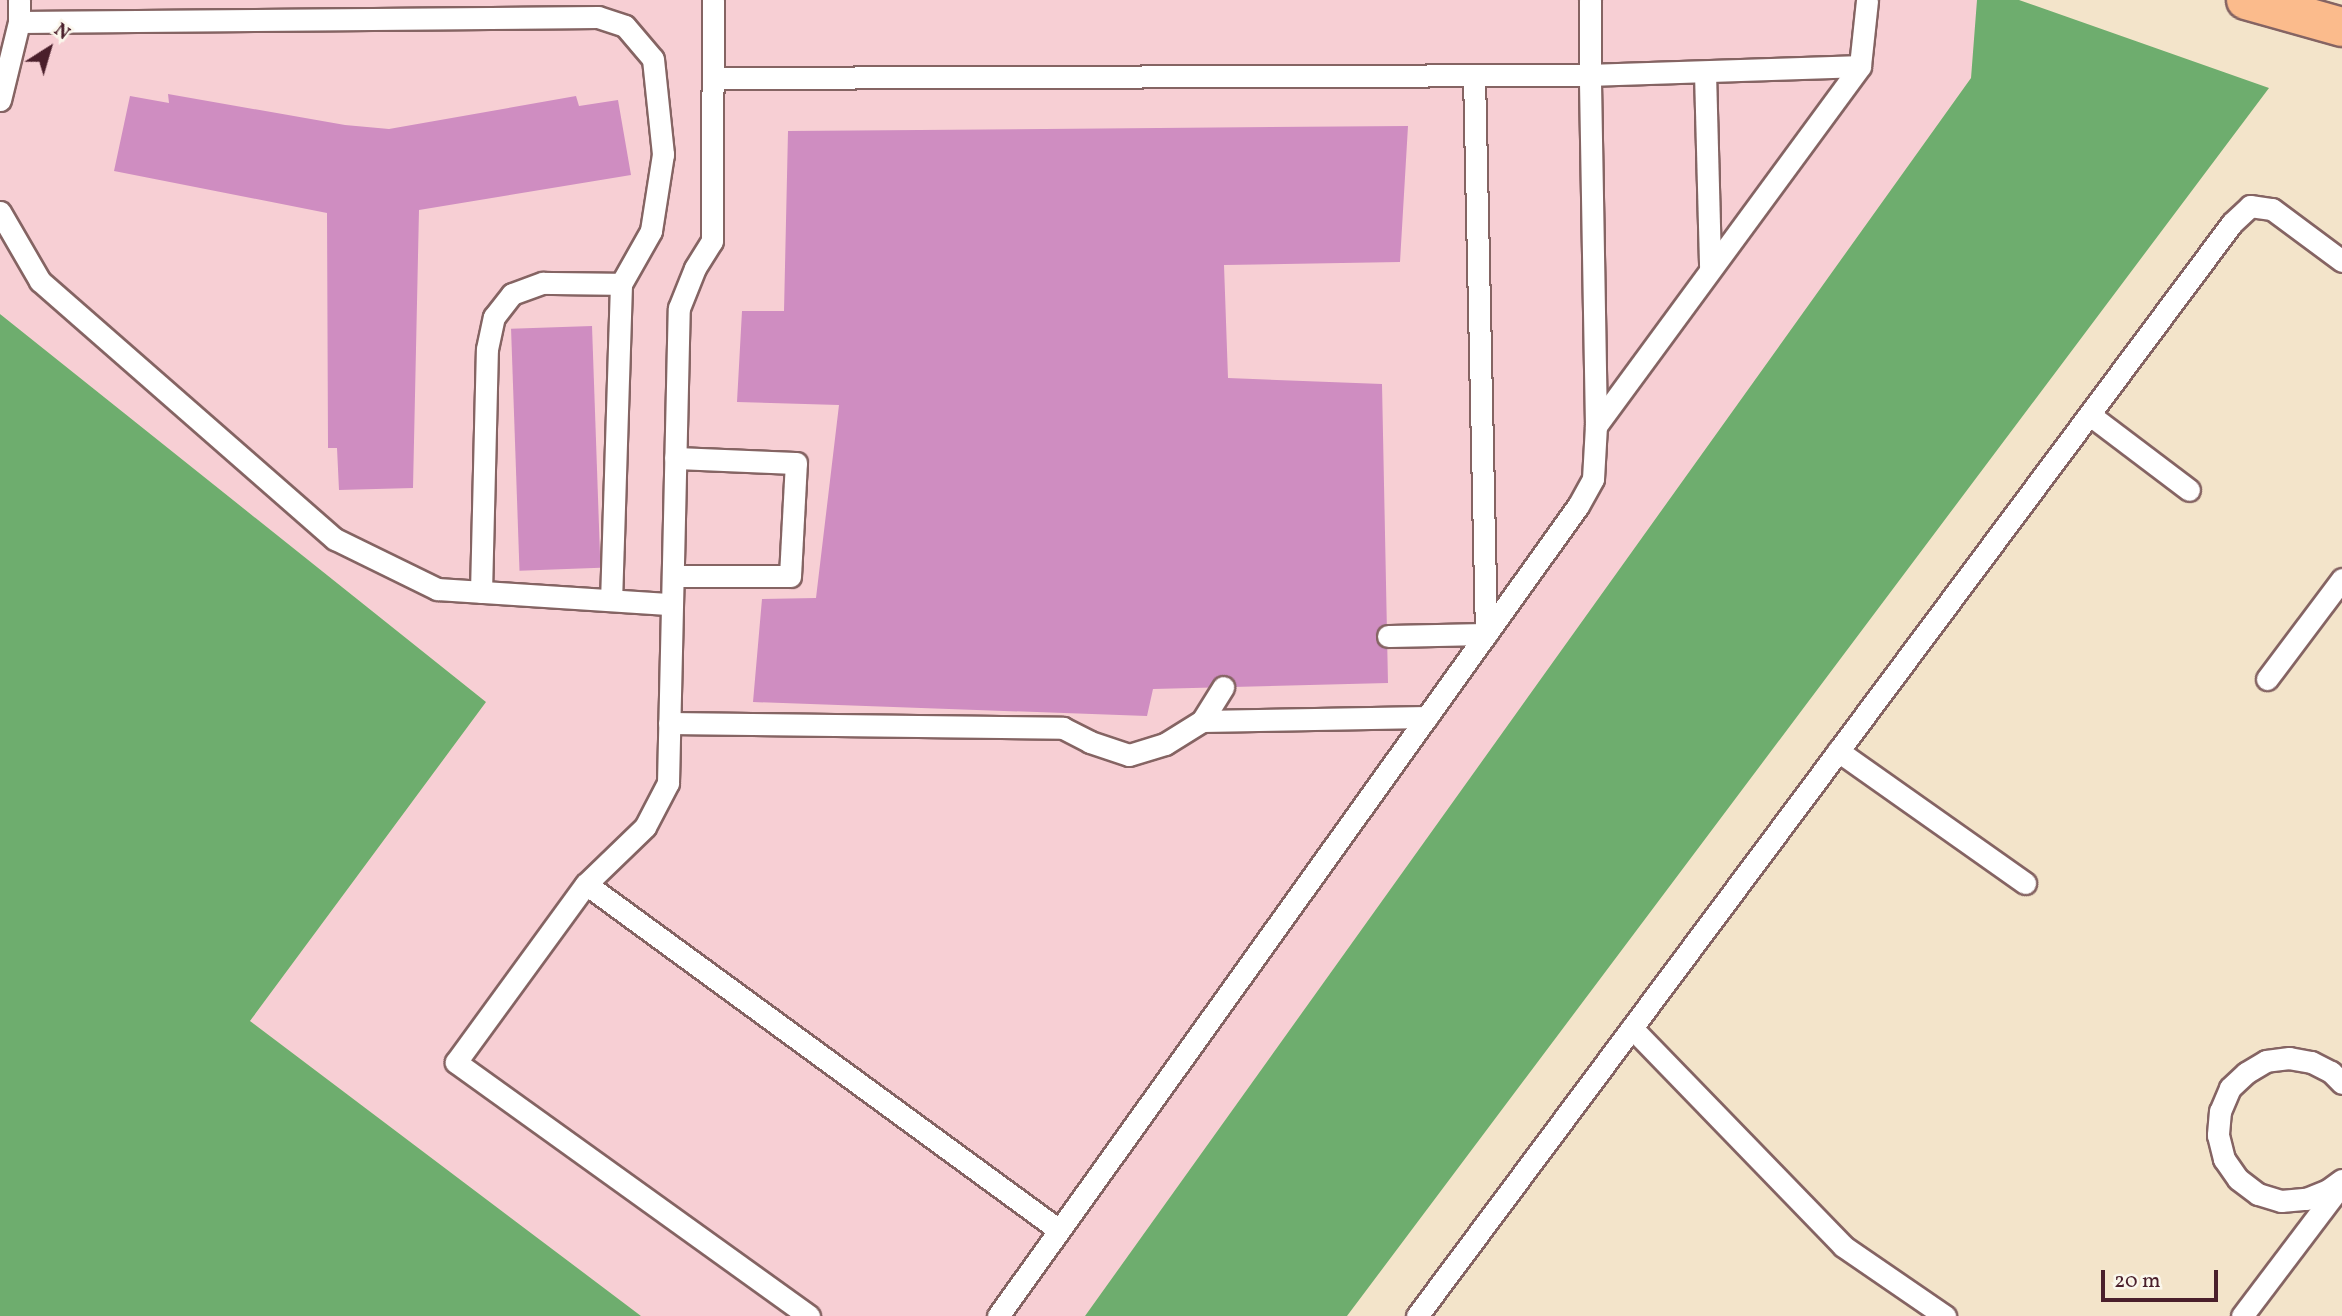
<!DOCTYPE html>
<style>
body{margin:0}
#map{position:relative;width:2342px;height:1316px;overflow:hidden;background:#f3e4ca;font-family:Vollkorn,serif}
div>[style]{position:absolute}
.built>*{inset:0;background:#f7cfd4}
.forest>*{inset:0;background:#6ead6e}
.building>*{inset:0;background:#cf8dc1;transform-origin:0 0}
.roads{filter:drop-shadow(2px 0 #856463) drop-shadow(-2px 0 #856463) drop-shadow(0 2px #856463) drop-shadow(0 -2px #856463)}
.service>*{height:21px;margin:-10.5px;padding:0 10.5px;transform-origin:10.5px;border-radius:10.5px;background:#fff}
.primary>*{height:38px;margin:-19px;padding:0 19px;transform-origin:19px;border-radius:19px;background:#fbbb8c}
span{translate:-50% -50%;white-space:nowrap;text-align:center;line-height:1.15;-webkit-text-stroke:5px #fbf7ec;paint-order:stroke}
.north{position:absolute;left:14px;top:14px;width:70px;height:70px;-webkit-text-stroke:5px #fbf7ec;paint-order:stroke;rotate:37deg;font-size:19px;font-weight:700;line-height:28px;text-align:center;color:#4a1f2b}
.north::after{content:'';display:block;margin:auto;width:24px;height:32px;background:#4a1f2b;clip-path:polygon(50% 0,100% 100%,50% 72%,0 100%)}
.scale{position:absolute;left:2101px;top:1270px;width:117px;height:32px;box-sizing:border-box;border:4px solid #4a1f2b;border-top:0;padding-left:9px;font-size:21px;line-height:24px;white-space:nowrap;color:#4a1f2b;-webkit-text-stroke:5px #fbf7ec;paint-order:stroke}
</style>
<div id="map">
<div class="built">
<div style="clip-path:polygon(0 0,1989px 0,1976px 18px,1971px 78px,1085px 1316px,641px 1316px,250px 1021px,486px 702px,0 314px)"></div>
</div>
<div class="forest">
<div style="clip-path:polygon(1977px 0,2019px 0,2269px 88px,1347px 1316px,1085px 1316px,1971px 78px)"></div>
<div style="clip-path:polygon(0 314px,486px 702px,250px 1021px,641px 1316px,0 1316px)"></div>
</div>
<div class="building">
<div style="clip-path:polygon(168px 94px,345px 125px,389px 129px,576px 96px,579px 106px,618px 100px,631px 175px,419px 210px,413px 488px,339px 490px,337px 448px,328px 448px,327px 213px,114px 171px,130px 96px,169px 103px)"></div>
<div style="clip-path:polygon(1408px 126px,1400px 262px,1224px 265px,1228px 378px,1382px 384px,1388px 683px,1153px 689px,1147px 716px,753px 702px,762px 599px,816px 598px,839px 405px,737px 402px,742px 311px,784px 311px,788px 131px)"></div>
<div style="left:592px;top:326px;width:242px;height:81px;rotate:88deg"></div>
</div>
<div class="roads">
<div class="service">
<div style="left:19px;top:22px;width:579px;rotate:-0.49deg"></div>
<div style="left:598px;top:17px;width:28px;rotate:18deg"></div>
<div style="left:625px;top:26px;width:43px;rotate:49.7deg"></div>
<div style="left:653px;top:59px;width:96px;rotate:84deg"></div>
<div style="left:663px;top:154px;width:78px;rotate:98.9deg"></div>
<div style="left:651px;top:231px;width:61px;rotate:119.5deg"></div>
<div style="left:621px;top:284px;width:316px;rotate:91.8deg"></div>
<div style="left:1705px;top:72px;width:196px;rotate:88.5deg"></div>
<div style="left:713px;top:78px;width:877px;rotate:-0.2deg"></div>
<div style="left:1590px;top:75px;width:75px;rotate:-90deg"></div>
<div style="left:0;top:100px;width:80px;rotate:-76.3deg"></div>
<div style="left:19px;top:22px;width:22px;rotate:-90deg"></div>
<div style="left:0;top:212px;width:80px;rotate:59.9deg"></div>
<div style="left:40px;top:281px;width:392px;rotate:41.2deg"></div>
<div style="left:335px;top:539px;width:114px;rotate:26.1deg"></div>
<div style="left:437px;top:589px;width:235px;rotate:3.7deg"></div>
<div style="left:2090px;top:415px;width:124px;rotate:37.1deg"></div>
<div style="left:1596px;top:426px;width:351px;rotate:-91deg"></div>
<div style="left:1590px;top:75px;width:270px;rotate:-1.9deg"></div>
<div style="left:673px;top:576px;width:117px"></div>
<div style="left:790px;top:576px;width:113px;rotate:-87deg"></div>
<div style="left:796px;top:463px;width:121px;rotate:-177.6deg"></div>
<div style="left:481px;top:592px;width:243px;rotate:-88.6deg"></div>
<div style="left:487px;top:349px;width:33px;rotate:-78deg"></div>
<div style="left:494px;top:317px;width:29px;rotate:-52deg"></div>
<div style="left:512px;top:294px;width:33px;rotate:-20deg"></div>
<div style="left:543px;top:283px;width:78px;rotate:0.7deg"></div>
<div style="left:1388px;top:636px;width:98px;rotate:-1.2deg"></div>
<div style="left:1486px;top:634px;width:558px;rotate:-91.23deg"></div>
<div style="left:2267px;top:679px;width:125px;rotate:-53.1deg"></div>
<div style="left:1202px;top:721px;width:40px;rotate:-58deg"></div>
<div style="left:669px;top:723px;width:394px;rotate:0.7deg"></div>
<div style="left:1063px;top:728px;width:30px;rotate:27deg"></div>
<div style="left:1090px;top:742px;width:41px;rotate:18.4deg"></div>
<div style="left:1129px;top:755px;width:38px;rotate:-17deg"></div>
<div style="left:1165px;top:744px;width:44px;rotate:-31.9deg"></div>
<div style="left:1202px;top:721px;width:225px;rotate:-1deg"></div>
<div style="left:1838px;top:751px;width:229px;rotate:35.2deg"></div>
<div style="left:586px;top:884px;width:82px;rotate:-44deg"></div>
<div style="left:645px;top:827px;width:50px;rotate:-62.4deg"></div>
<div style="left:668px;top:783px;width:475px;rotate:-88.7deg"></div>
<div style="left:679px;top:308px;width:43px;rotate:-68.2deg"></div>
<div style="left:695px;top:268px;width:32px;rotate:-58deg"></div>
<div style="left:712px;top:241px;width:241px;rotate:-89.8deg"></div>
<div style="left:1632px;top:1028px;width:303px;rotate:45.9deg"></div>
<div style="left:1843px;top:1246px;width:124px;rotate:34.5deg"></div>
<div style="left:2342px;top:1083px;width:16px;rotate:-135deg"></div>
<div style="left:2331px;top:1072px;width:22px;rotate:-153deg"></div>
<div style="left:2311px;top:1062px;width:22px;rotate:-170deg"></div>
<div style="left:2289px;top:1058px;width:23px;rotate:173deg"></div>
<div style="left:2266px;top:1061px;width:23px;rotate:149deg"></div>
<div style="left:2246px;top:1073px;width:22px;rotate:137deg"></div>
<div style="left:2230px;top:1088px;width:25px;rotate:113deg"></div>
<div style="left:2220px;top:1111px;width:24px;rotate:95deg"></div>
<div style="left:2218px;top:1135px;width:25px;rotate:76deg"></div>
<div style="left:2224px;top:1159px;width:24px;rotate:55deg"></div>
<div style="left:2238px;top:1179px;width:25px;rotate:37deg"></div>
<div style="left:2258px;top:1194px;width:24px;rotate:17deg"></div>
<div style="left:2281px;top:1201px;width:25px;rotate:-5deg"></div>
<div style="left:2306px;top:1199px;width:24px;rotate:-22deg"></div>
<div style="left:2328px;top:1190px;width:17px;rotate:-36deg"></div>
<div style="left:809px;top:1316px;width:435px;rotate:-144.3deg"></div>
<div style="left:456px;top:1062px;width:220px;rotate:-53.9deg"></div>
<div style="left:586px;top:884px;width:586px;rotate:36.19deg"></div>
<div style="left:998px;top:1316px;width:996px;rotate:-54.4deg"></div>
<div style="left:1578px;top:506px;width:31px;rotate:-61deg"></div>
<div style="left:1593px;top:479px;width:53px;rotate:-86.8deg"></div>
<div style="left:1596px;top:426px;width:446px;rotate:-53.7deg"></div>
<div style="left:1860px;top:66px;width:66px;rotate:-83.9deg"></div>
<div style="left:1417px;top:1316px;width:1363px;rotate:-53.29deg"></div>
<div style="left:2232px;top:223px;width:25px;rotate:-43deg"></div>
<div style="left:2250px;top:206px;width:22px;rotate:8deg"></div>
<div style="left:2272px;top:209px;width:87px;rotate:36.6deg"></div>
<div style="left:2242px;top:1316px;width:164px;rotate:-52.9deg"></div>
</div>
<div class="primary">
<div style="left:2246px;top:0;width:100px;rotate:15.7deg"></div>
</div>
</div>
<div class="north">N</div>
<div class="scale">20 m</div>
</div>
